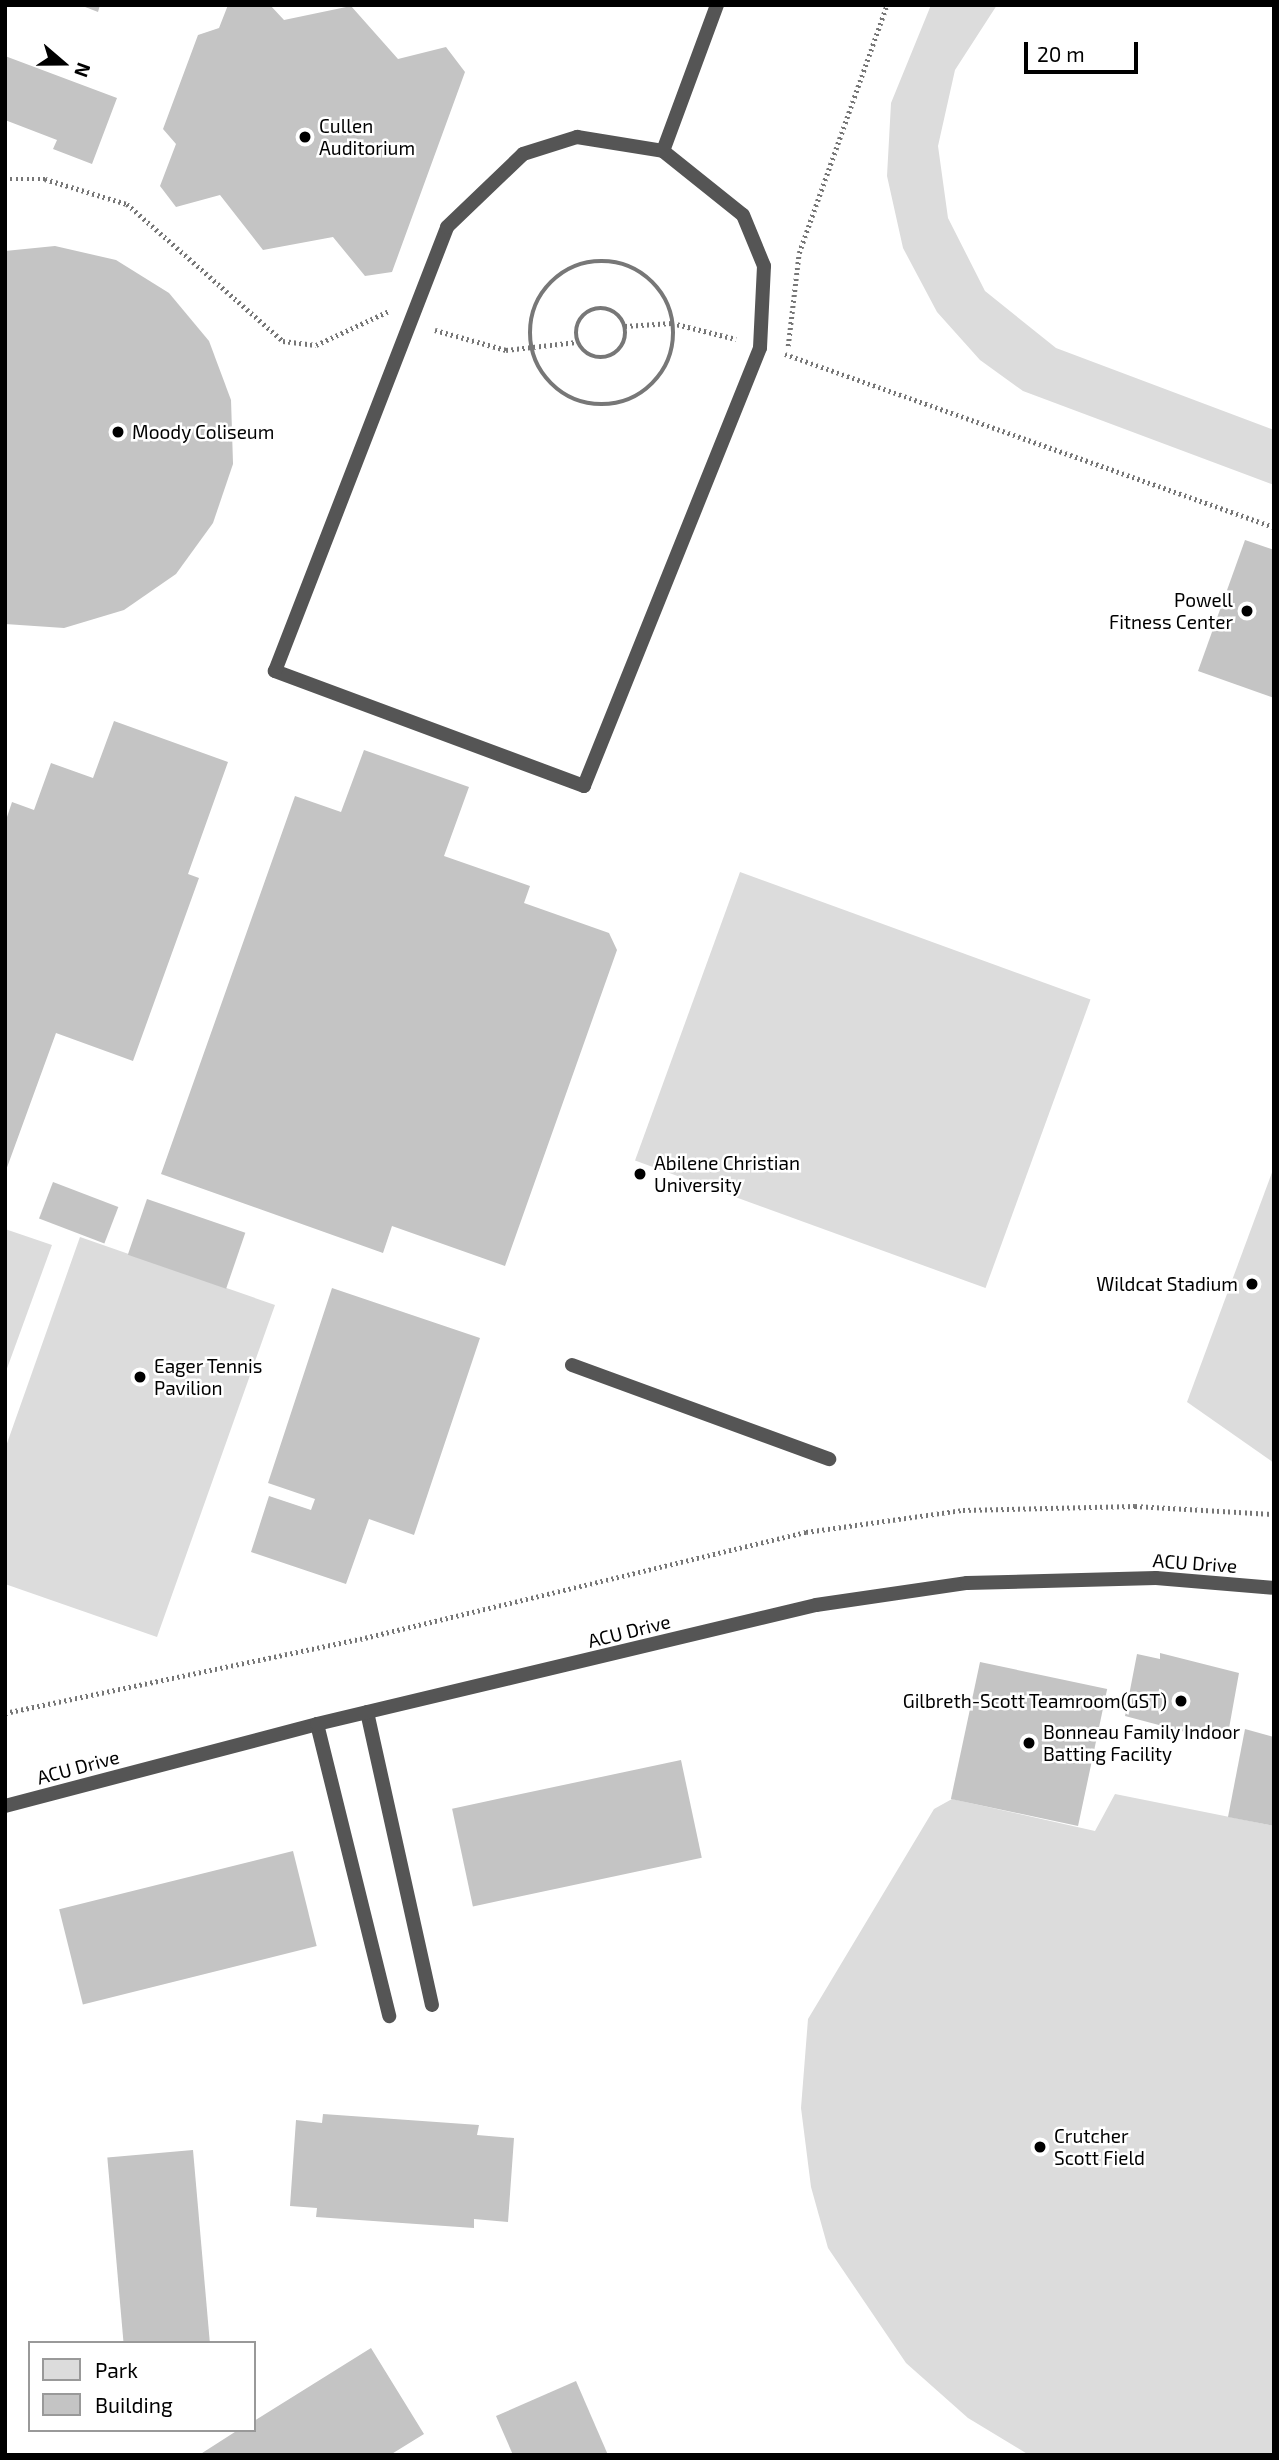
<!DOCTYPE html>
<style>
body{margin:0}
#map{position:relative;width:1279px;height:2460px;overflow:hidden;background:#fff;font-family:"Exo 2",sans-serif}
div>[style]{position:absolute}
.green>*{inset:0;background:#dcdcdc;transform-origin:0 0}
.building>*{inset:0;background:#c4c4c4;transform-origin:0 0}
.path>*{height:4.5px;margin-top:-2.25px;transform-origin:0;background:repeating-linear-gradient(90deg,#777 0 2px,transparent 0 5.5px)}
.path>.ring{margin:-2.25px;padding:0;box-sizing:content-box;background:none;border:4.5px solid #777;border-radius:50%}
.service>*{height:14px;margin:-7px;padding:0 7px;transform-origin:7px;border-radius:7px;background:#555}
.dots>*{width:19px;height:19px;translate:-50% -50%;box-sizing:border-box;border:4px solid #fff;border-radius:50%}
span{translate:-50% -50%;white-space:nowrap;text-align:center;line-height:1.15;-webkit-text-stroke:5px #fff;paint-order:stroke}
.poi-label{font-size:19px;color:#000}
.left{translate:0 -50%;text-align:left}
.right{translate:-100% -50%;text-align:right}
.street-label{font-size:19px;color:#000}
.frame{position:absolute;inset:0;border:7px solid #000;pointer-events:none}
.legend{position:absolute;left:28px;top:2341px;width:228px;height:91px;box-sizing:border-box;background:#fff;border:2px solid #999;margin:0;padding:9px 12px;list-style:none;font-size:21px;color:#000}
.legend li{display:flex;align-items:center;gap:14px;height:35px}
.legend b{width:35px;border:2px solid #999}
.north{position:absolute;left:28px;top:28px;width:70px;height:70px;-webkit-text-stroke:5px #fff;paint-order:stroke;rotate:110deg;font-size:19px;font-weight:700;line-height:28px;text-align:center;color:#000}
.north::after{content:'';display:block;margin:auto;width:24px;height:32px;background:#000;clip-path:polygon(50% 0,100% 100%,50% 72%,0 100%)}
.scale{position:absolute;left:1024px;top:42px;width:114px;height:32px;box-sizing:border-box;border:4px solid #000;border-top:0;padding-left:9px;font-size:21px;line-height:24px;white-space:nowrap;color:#000;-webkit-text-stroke:5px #fff;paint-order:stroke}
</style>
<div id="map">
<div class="green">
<div style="clip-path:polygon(931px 5px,997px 5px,955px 70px,938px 146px,948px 218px,985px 291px,1056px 348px,1274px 430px,1274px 485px,1023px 391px,980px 360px,937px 312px,903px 248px,887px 176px,891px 103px)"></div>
<div style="left:740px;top:872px;width:373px;height:307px;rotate:20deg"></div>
<div style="clip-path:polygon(1274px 1167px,1274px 1463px,1187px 1402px)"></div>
<div style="clip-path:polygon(5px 1229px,52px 1245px,5px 1374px)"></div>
<div style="clip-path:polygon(80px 1237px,275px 1305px,157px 1637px,5px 1584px,5px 1449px)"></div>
<div style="clip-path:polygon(1115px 1794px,1274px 1826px,1274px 2455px,1029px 2455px,968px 2418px,906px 2363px,828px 2248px,811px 2187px,801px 2108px,808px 2019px,934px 1809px,952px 1799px,1095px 1831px)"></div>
</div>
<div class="building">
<div style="clip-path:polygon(80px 5px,100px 5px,98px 12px)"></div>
<div style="clip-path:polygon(228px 5px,270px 5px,284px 20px,351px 6px,398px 59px,446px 47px,465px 72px,392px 272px,365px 276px,333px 237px,263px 250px,220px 195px,176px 207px,160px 186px,176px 144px,163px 129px,198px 35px,219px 28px)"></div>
<div style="clip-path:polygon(5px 56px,117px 98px,92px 164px,53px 149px,57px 140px,5px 120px)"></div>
<div style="clip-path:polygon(55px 246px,116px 260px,169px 293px,209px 341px,231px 400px,233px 464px,213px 523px,176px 574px,124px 610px,64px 628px,5px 624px,5px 251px)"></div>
<div style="clip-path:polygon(1245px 540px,1274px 550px,1274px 698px,1198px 671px)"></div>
<div style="clip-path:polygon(114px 721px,228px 762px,188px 874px,199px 878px,133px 1061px,56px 1033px,5px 1173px,5px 823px,12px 802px,34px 810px,51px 763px,93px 778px)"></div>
<div style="clip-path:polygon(364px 750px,469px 787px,444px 856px,530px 886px,524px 903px,609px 933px,617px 950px,505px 1266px,392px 1226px,383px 1253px,161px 1174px,295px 796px,341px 812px)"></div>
<div style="left:53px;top:1182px;width:70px;height:39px;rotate:21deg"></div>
<div style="left:147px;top:1199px;width:104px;height:59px;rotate:19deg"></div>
<div style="clip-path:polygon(332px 1288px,480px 1338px,414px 1535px,369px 1519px,346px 1584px,251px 1552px,269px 1496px,311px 1510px,315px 1499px,268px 1483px)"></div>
<div style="clip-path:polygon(1160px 1653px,1239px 1673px,1228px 1734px,1189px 1733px,1125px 1716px,1137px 1654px,1160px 1659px)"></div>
<div style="left:980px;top:1662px;width:130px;height:140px;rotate:12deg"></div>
<div style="clip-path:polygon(1245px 1729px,1274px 1737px,1274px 1826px,1228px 1817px)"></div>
<div style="left:681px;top:1760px;width:100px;height:234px;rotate:78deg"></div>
<div style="left:293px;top:1851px;width:98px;height:241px;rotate:76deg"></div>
<div style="clip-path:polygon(323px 2114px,479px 2125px,477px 2135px,514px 2138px,508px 2222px,474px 2219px,474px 2228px,316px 2217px,317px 2208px,290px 2206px,296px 2120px,322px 2123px)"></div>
<div style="left:193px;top:2150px;width:194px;height:86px;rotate:85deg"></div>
<div style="clip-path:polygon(371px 2348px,424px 2434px,390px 2455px,199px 2455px,238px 2430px,254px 2430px,254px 2421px)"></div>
<div style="clip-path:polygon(576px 2381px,608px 2455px,513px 2455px,496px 2416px)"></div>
</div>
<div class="path">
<div style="left:5px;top:179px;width:40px"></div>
<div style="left:45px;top:179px;width:86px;rotate:17deg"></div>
<div style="left:127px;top:204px;width:208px;rotate:41.3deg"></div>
<div style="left:283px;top:341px;width:33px;rotate:7deg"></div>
<div style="left:316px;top:345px;width:81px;rotate:-25deg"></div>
<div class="ring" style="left:530px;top:261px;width:139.5px;height:139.5px"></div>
<div class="ring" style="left:576px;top:308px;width:45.5px;height:45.5px"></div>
<div style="left:625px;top:326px;width:47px;rotate:-3.7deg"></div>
<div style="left:672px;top:323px;width:66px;rotate:14deg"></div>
<div style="left:435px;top:330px;width:74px;rotate:15.7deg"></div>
<div style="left:506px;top:350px;width:71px;rotate:-6.4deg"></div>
<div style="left:788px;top:346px;width:94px;rotate:-83.3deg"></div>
<div style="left:799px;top:253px;width:263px;rotate:-70.5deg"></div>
<div style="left:785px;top:354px;width:519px;rotate:19.48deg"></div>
<div style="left:5px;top:1713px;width:363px;rotate:-11.8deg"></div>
<div style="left:360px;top:1639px;width:459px;rotate:-13.5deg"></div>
<div style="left:806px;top:1532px;width:159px;rotate:-8deg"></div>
<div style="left:963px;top:1510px;width:172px;rotate:-1.3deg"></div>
<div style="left:1135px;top:1506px;width:139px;rotate:3.3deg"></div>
</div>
<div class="service">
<div style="left:577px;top:137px;width:87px;rotate:9.2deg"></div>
<div style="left:663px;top:151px;width:102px;rotate:38.7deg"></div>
<div style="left:743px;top:215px;width:55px;rotate:67.6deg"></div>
<div style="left:764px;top:266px;width:82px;rotate:92.8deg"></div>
<div style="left:760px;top:348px;width:472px;rotate:111.9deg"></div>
<div style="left:584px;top:786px;width:330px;rotate:-159.6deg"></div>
<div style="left:275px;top:671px;width:476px;rotate:-68.8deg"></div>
<div style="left:447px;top:227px;width:105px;rotate:-43.8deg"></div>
<div style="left:523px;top:154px;width:57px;rotate:-17.5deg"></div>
<div style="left:663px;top:151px;width:156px;rotate:-69.7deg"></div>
<div style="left:572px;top:1365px;width:274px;rotate:20.1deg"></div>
<div style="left:367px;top:1712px;width:300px;rotate:77.5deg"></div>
<div style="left:317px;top:1724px;width:301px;rotate:76.1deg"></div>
<div style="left:5px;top:1806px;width:323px;rotate:-14.7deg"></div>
<div style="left:317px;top:1724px;width:513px;rotate:-13.41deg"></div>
<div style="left:816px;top:1605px;width:153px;rotate:-8.3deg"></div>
<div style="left:967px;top:1583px;width:189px;rotate:-1.5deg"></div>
<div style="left:1156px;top:1578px;width:118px;rotate:4.8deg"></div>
</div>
<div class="dots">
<div style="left:305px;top:137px;background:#000"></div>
<div style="left:118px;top:432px;background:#000"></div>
<div style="left:1247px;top:611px;background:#000"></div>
<div style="left:640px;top:1174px;background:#000"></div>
<div style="left:1252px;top:1284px;background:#000"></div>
<div style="left:140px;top:1377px;background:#000"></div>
<div style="left:1181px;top:1701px;background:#000"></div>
<div style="left:1029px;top:1743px;background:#000"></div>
<div style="left:1040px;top:2147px;background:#000"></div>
</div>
<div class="poi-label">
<span class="left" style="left:319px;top:137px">Cullen<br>Auditorium</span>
<span class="left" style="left:132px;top:432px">Moody Coliseum</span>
<span class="right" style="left:1233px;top:611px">Powell<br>Fitness Center</span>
<span class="left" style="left:654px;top:1174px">Abilene Christian<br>University</span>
<span class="right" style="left:1238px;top:1284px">Wildcat Stadium</span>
<span class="left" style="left:154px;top:1377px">Eager Tennis<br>Pavilion</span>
<span class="right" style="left:1167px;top:1701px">Gilbreth-Scott Teamroom(GST)</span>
<span class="left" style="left:1043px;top:1743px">Bonneau Family Indoor<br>Batting Facility</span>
<span class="left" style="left:1054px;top:2147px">Crutcher<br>Scott Field</span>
</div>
<div class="street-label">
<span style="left:1195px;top:1563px;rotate:4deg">ACU Drive</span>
<span style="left:629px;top:1631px;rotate:-14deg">ACU Drive</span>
<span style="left:78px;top:1767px;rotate:-15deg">ACU Drive</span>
</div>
<div class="frame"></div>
<ul class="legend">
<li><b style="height:19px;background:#dcdcdc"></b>Park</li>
<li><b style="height:19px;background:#c4c4c4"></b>Building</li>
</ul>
<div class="north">N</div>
<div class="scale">20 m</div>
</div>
